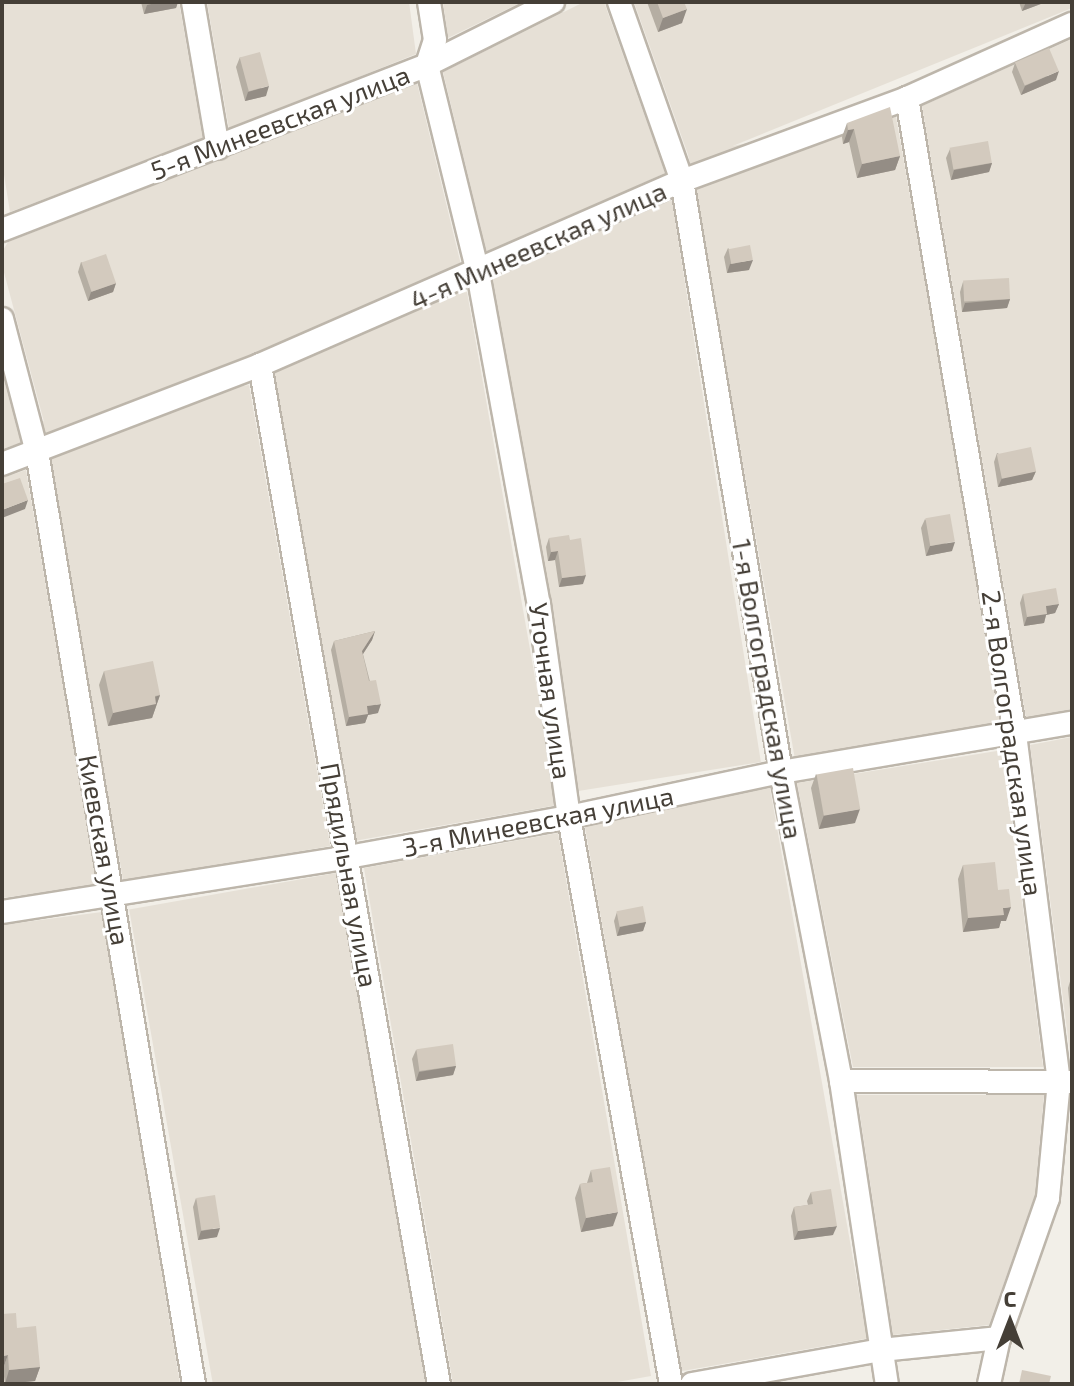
<!DOCTYPE html>
<meta charset="utf-8">
<style>
body{margin:0}
#map{position:relative;width:1074px;height:1386px;overflow:hidden;background:#f2efe8;font-family:"Exo 2",sans-serif}
div>[style]{position:absolute}
.residential>*{inset:0;background:#e6e0d6;transform-origin:0 0}
.roads{filter:drop-shadow(2px 0 #bdb6ab) drop-shadow(-2px 0 #bdb6ab) drop-shadow(0 2px #bdb6ab) drop-shadow(0 -2px #bdb6ab)}
.minor>*{height:22px;margin:-11px;padding:0 11px;transform-origin:11px;border-radius:11px;background:#fff}
.wall>*{inset:0;background:#b5aea3}
.shaded-wall>*{inset:0;background:#948d85}
.building>*{inset:0;background:#d3cabe;transform-origin:0 0}
span{translate:-50% -50%;white-space:nowrap;text-align:center;line-height:1.15;-webkit-text-stroke:6px #fff;paint-order:stroke}
.street-label{font-size:26px;color:#453f37}
.frame{position:absolute;inset:0;border:4px solid #453f37;pointer-events:none}
.north{position:absolute;left:970px;top:1282px;width:80px;height:80px;-webkit-text-stroke:6px #fff;paint-order:stroke;rotate:0deg;font-size:22px;font-weight:700;line-height:32px;text-align:center;color:#453f37}
.north::after{content:'';display:block;margin:auto;width:28px;height:36px;background:#453f37;clip-path:polygon(50% 0,100% 100%,50% 72%,0 100%)}
</style>
<div id="map">
<div class="residential">
<div style="clip-path:polygon(2px 2px,179px 2px,203px 139px,10px 212px,2px 162px)"></div>
<div style="clip-path:polygon(207px 2px,409px 2px,416px 54px,229px 129px)"></div>
<div style="clip-path:polygon(443px 2px,522px 2px,448px 38px)"></div>
<div style="clip-path:polygon(584px 2px,604px 2px,665px 173px,487px 254px,443px 72px)"></div>
<div style="clip-path:polygon(634px 2px,1072px 2px,1072px 8px,691px 163px)"></div>
<div style="clip-path:polygon(1072px 39px,1072px 709px,1026px 718px,922px 106px)"></div>
<div style="clip-path:polygon(417px 83px,461px 265px,255px 353px,47px 433px,2px 265px,2px 252px,8px 242px)"></div>
<div style="left:896px;top:117px;width:615px;height:211px;rotate:80deg"></div>
<div style="left:672px;top:201px;width:568px;height:196px;rotate:81deg"></div>
<div style="left:467px;top:292px;width:521px;height:208px;rotate:80deg"></div>
<div style="clip-path:polygon(2px 372px,21px 443px,2px 449px)"></div>
<div style="left:249px;top:385px;width:468px;height:210px;rotate:80deg"></div>
<div style="clip-path:polygon(26px 470px,97px 885px,2px 898px,2px 478px)"></div>
<div style="clip-path:polygon(1072px 737px,1072px 1068px,1030px 745px)"></div>
<div style="clip-path:polygon(1003px 750px,1043px 1067px,853px 1067px,797px 783px)"></div>
<div style="left:770px;top:788px;width:559px;height:189px;rotate:80deg"></div>
<div style="clip-path:polygon(558px 833px,651px 1376px,606px 1384px,453px 1384px,364px 868px)"></div>
<div style="left:336px;top:873px;width:519px;height:210px;rotate:80deg"></div>
<div style="clip-path:polygon(102px 912px,180px 1384px,2px 1384px,2px 925px)"></div>
<div style="clip-path:polygon(857px 1095px,1044px 1095px,1035px 1195px,989px 1325px,893px 1335px)"></div>
</div>
<div class="roads">
<div class="minor">
<div style="left:193px;top:2px;width:148px;rotate:80.3deg"></div>
<div style="left:429px;top:2px;width:38px;rotate:81deg"></div>
<div style="left:435px;top:40px;width:26px;rotate:108deg"></div>
<div style="left:427px;top:65px;width:214px;rotate:76.2deg"></div>
<div style="left:478px;top:273px;width:337px;rotate:79.6deg"></div>
<div style="left:539px;top:604px;width:215px;rotate:82deg"></div>
<div style="left:569px;top:817px;width:576px;rotate:79.8deg"></div>
<div style="left:619px;top:2px;width:190px;rotate:70.6deg"></div>
<div style="left:682px;top:181px;width:599px;rotate:80.49deg"></div>
<div style="left:781px;top:772px;width:315px;rotate:79deg"></div>
<div style="left:841px;top:1081px;width:306px;rotate:81.4deg"></div>
<div style="left:907px;top:98px;width:645px;rotate:80.36deg"></div>
<div style="left:1015px;top:734px;width:350px;rotate:82.8deg"></div>
<div style="left:1059px;top:1081px;width:118px;rotate:95.4deg"></div>
<div style="left:1048px;top:1198px;width:148px;rotate:109.3deg"></div>
<div style="left:999px;top:1338px;width:47px;rotate:102.3deg"></div>
<div style="left:2px;top:230px;width:456px;rotate:-21.2deg"></div>
<div style="left:427px;top:65px;width:141px;rotate:-26.6deg"></div>
<div style="left:2px;top:319px;width:138px;rotate:75.3deg"></div>
<div style="left:37px;top:452px;width:945px;rotate:80.44deg"></div>
<div style="left:260px;top:365px;width:1035px;rotate:80.04deg"></div>
<div style="left:2px;top:464px;width:276px;rotate:-21deg"></div>
<div style="left:260px;top:365px;width:460px;rotate:-23.6deg"></div>
<div style="left:682px;top:181px;width:240px;rotate:-20.2deg"></div>
<div style="left:907px;top:98px;width:181px;rotate:-24.2deg"></div>
<div style="left:2px;top:912px;width:350px;rotate:-9deg"></div>
<div style="left:348px;top:857px;width:225px;rotate:-10.3deg"></div>
<div style="left:569px;top:817px;width:217px;rotate:-12deg"></div>
<div style="left:781px;top:772px;width:295px;rotate:-9.6deg"></div>
<div style="left:841px;top:1081px;width:231px;rotate:0.2deg"></div>
<div style="left:692px;top:1384px;width:192px;rotate:-10.2deg"></div>
<div style="left:881px;top:1350px;width:119px;rotate:-5.8deg"></div>
</div>
</div>
<div class="wall">
<div style="clip-path:polygon(141px 2px,178px 2px,176px 8px,144px 14px)"></div>
<div style="clip-path:polygon(647px 2px,684px 2px,682px 23px,658px 32px)"></div>
<div style="clip-path:polygon(1019px 2px,1046px 2px,1022px 11px)"></div>
<div style="clip-path:polygon(240px 57px,266px 96px,245px 101px,236px 67px)"></div>
<div style="clip-path:polygon(1015px 63px,1056px 80px,1021px 95px,1012px 72px)"></div>
<div style="clip-path:polygon(847px 123px,900px 156px,895px 170px,857px 178px,849px 142px,843px 144px,842px 137px)"></div>
<div style="clip-path:polygon(950px 149px,992px 163px,989px 172px,951px 180px,946px 158px)"></div>
<div style="clip-path:polygon(728px 248px,749px 270px,727px 273px,724px 257px)"></div>
<div style="clip-path:polygon(81px 262px,116px 283px,113px 292px,88px 301px,78px 272px)"></div>
<div style="clip-path:polygon(963px 282px,1010px 299px,1007px 308px,962px 312px,960px 292px)"></div>
<div style="clip-path:polygon(997px 453px,1036px 471px,1032px 480px,998px 487px,994px 462px)"></div>
<div style="clip-path:polygon(925px 519px,952px 551px,926px 556px,921px 528px)"></div>
<div style="clip-path:polygon(549px 538px,570px 540px,583px 584px,559px 587px,555px 560px,548px 561px,546px 547px)"></div>
<div style="clip-path:polygon(1023px 594px,1059px 604px,1055px 613px,1046px 615px,1044px 623px,1024px 626px,1020px 603px)"></div>
<div style="clip-path:polygon(375px 631px,372px 640px,363px 654px,378px 713px,368px 715px,365px 723px,346px 726px,331px 650px,334px 641px)"></div>
<div style="clip-path:polygon(104px 671px,160px 695px,152px 718px,108px 726px,99px 685px)"></div>
<div style="clip-path:polygon(816px 774px,855px 823px,819px 829px,811px 788px)"></div>
<div style="clip-path:polygon(963px 865px,998px 890px,1006px 921px,1001px 921px,999px 928px,963px 932px,958px 879px)"></div>
<div style="clip-path:polygon(617px 912px,646px 922px,643px 931px,617px 936px,614px 921px)"></div>
<div style="clip-path:polygon(1071px 978px,1072px 1009px,1070px 1009px,1068px 988px)"></div>
<div style="clip-path:polygon(416px 1050px,456px 1066px,453px 1075px,416px 1081px,412px 1059px)"></div>
<div style="clip-path:polygon(591px 1170px,613px 1226px,581px 1232px,575px 1198px,580px 1184px,587px 1183px)"></div>
<div style="clip-path:polygon(811px 1192px,833px 1235px,794px 1240px,791px 1216px,794px 1207px,808px 1205px,807px 1201px)"></div>
<div style="clip-path:polygon(196px 1198px,217px 1237px,198px 1240px,193px 1207px)"></div>
<div style="clip-path:polygon(17px 1328px,40px 1367px,35px 1381px,5px 1384px,3px 1369px)"></div>
</div>
<div class="shaded-wall">
<div style="clip-path:polygon(160px 2px,178px 2px,176px 8px,144px 14px,147px 5px)"></div>
<div style="clip-path:polygon(1026px 2px,1046px 2px,1022px 11px)"></div>
<div style="clip-path:polygon(687px 9px,682px 23px,658px 32px,663px 18px)"></div>
<div style="clip-path:polygon(1059px 71px,1056px 80px,1021px 95px,1025px 86px)"></div>
<div style="clip-path:polygon(269px 86px,266px 96px,245px 101px,248px 92px)"></div>
<div style="clip-path:polygon(854px 129px,849px 142px,843px 144px,848px 130px)"></div>
<div style="clip-path:polygon(900px 156px,895px 170px,857px 178px,862px 164px)"></div>
<div style="clip-path:polygon(992px 163px,989px 172px,951px 180px,954px 170px)"></div>
<div style="clip-path:polygon(753px 260px,749px 270px,727px 273px,730px 264px)"></div>
<div style="clip-path:polygon(116px 283px,113px 292px,88px 301px,91px 292px)"></div>
<div style="clip-path:polygon(1010px 299px,1007px 308px,962px 312px,965px 303px)"></div>
<div style="clip-path:polygon(1036px 471px,1032px 480px,998px 487px,1002px 478px)"></div>
<div style="clip-path:polygon(28px 500px,25px 509px,2px 518px,2px 510px)"></div>
<div style="clip-path:polygon(955px 542px,952px 551px,926px 556px,930px 546px)"></div>
<div style="clip-path:polygon(558px 551px,555px 560px,548px 561px,551px 552px)"></div>
<div style="clip-path:polygon(586px 575px,583px 584px,559px 587px,562px 578px)"></div>
<div style="clip-path:polygon(1059px 604px,1055px 613px,1046px 615px,1044px 623px,1024px 626px,1027px 617px,1046px 606px)"></div>
<div style="clip-path:polygon(375px 631px,372px 640px,359px 660px,362px 651px)"></div>
<div style="clip-path:polygon(160px 695px,152px 718px,108px 726px,113px 713px)"></div>
<div style="clip-path:polygon(381px 704px,378px 713px,368px 715px,365px 723px,346px 726px,349px 717px,367px 706px)"></div>
<div style="clip-path:polygon(860px 809px,855px 823px,819px 829px,824px 815px)"></div>
<div style="clip-path:polygon(1011px 907px,1006px 921px,1001px 921px,999px 928px,963px 932px,968px 918px,1003px 908px)"></div>
<div style="clip-path:polygon(646px 922px,643px 931px,617px 936px,620px 927px)"></div>
<div style="clip-path:polygon(456px 1066px,453px 1075px,416px 1081px,419px 1072px)"></div>
<div style="clip-path:polygon(618px 1212px,613px 1226px,581px 1232px,586px 1218px)"></div>
<div style="clip-path:polygon(837px 1226px,833px 1235px,794px 1240px,798px 1231px)"></div>
<div style="clip-path:polygon(220px 1228px,217px 1237px,198px 1240px,201px 1231px)"></div>
<div style="clip-path:polygon(8px 1355px,3px 1369px,2px 1369px,2px 1356px)"></div>
<div style="clip-path:polygon(40px 1367px,35px 1381px,5px 1384px,9px 1370px)"></div>
</div>
<div class="building">
<div style="clip-path:polygon(657px 2px,684px 2px,687px 9px,663px 18px)"></div>
<div style="left:1049px;top:48px;width:25px;height:37px;rotate:67deg"></div>
<div style="left:260px;top:52px;width:35px;height:21px;rotate:75deg"></div>
<div style="clip-path:polygon(890px 107px,900px 156px,862px 164px,854px 129px,848px 130px,847px 123px)"></div>
<div style="left:988px;top:141px;width:22px;height:39px;rotate:80deg"></div>
<div style="left:750px;top:245px;width:15px;height:22px;rotate:79deg"></div>
<div style="left:106px;top:254px;width:31px;height:26px;rotate:71deg"></div>
<div style="left:1009px;top:278px;width:21px;height:46px;rotate:87deg"></div>
<div style="left:1031px;top:447px;width:25px;height:35px;rotate:78deg"></div>
<div style="clip-path:polygon(20px 478px,28px 500px,2px 510px,2px 484px)"></div>
<div style="left:950px;top:514px;width:28px;height:25px;rotate:80deg"></div>
<div style="clip-path:polygon(569px 535px,570px 540px,581px 538px,586px 575px,562px 578px,558px 551px,551px 552px,549px 538px)"></div>
<div style="clip-path:polygon(1056px 588px,1059px 604px,1046px 606px,1047px 614px,1027px 617px,1023px 594px)"></div>
<div style="clip-path:polygon(375px 631px,362px 651px,369px 681px,376px 680px,381px 704px,367px 706px,368px 714px,349px 717px,334px 641px)"></div>
<div style="clip-path:polygon(153px 661px,160px 695px,155px 696px,156px 704px,113px 713px,104px 671px)"></div>
<div style="left:853px;top:768px;width:42px;height:37px;rotate:80deg"></div>
<div style="clip-path:polygon(995px 862px,998px 890px,1009px 889px,1011px 907px,1003px 908px,1004px 915px,968px 918px,963px 865px)"></div>
<div style="left:643px;top:906px;width:16px;height:27px;rotate:79deg"></div>
<div style="left:453px;top:1044px;width:22px;height:37px;rotate:82deg"></div>
<div style="clip-path:polygon(610px 1167px,618px 1212px,586px 1218px,580px 1184px,593px 1182px,591px 1170px)"></div>
<div style="clip-path:polygon(831px 1189px,837px 1226px,798px 1231px,794px 1207px,813px 1204px,811px 1192px)"></div>
<div style="left:215px;top:1195px;width:33px;height:19px;rotate:81deg"></div>
<div style="clip-path:polygon(16px 1313px,17px 1328px,36px 1326px,40px 1367px,9px 1370px,8px 1355px,2px 1356px,2px 1314px)"></div>
<div style="clip-path:polygon(1022px 1370px,1051px 1376px,1049px 1384px,1019px 1384px)"></div>
</div>
<div class="street-label">
<span style="left:280px;top:122px;rotate:-21deg">5-я Минеевская улица</span>
<span style="left:538px;top:245px;rotate:-24deg">4-я Минеевская улица</span>
<span style="left:768px;top:689px;rotate:80deg">1-я Волгоградская улица</span>
<span style="left:551px;top:691px;rotate:82deg">Уточная улица</span>
<span style="left:1013px;top:743px;rotate:82deg">2-я Волгоградская улица</span>
<span style="left:538px;top:821px;rotate:-11deg">3-я Минеевская улица</span>
<span style="left:105px;top:850px;rotate:80deg">Киевская улица</span>
<span style="left:350px;top:875px;rotate:80deg">Прядильная улица</span>
</div>
<div class="frame"></div>
<div class="north">С</div>
</div>
